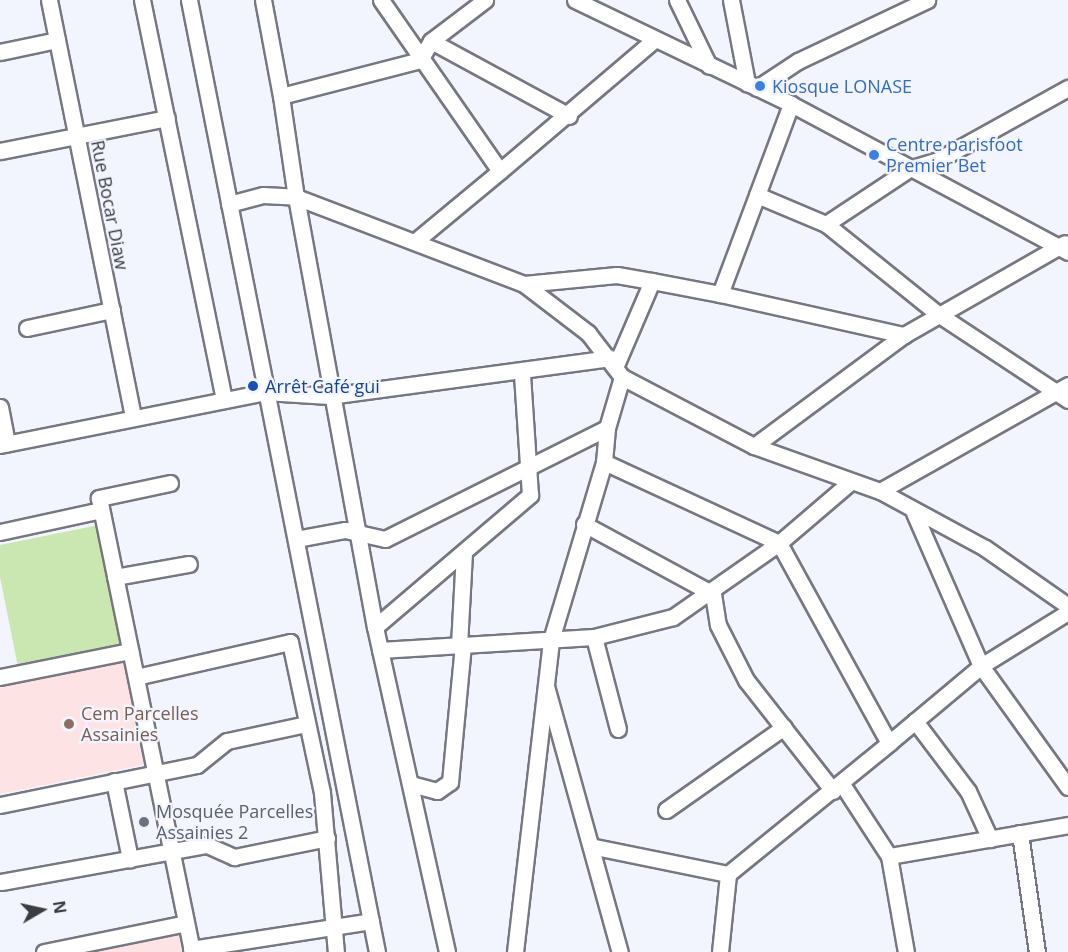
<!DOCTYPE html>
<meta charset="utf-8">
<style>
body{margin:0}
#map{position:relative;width:1068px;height:952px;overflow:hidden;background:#f2f4fe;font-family:"Open Sans",sans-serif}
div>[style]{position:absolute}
.education>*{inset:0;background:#fee3e5}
.green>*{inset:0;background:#cae7b2}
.roads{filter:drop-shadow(2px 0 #767780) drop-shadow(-2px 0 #767780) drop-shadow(0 2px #767780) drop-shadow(0 -2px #767780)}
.minor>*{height:15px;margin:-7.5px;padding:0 7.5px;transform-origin:7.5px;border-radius:7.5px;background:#fff}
.dots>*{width:16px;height:16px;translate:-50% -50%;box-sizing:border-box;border:3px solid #f2f4fe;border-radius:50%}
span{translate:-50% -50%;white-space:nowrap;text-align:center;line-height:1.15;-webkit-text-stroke:4.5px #f2f4fe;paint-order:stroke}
.shop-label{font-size:18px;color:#366cbe}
.left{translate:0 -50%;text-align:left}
.street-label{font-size:18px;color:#3c3d41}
.transit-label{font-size:18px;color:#164399}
.education-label{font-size:18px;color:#785e54}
.worship-label{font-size:18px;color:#5b616d}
.north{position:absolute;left:12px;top:880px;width:60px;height:60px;-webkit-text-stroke:4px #f2f4fe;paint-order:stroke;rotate:81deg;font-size:16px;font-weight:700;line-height:24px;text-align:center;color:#3c3d41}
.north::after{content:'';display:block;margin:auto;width:21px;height:27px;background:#3c3d41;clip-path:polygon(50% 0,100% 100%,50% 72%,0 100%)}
</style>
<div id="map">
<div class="education">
<div style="clip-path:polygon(125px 658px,147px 764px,0 794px,0 683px)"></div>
<div style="clip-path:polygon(178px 932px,182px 952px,72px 952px)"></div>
</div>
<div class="green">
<div style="clip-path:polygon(99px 525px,123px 645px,18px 667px,0 577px,0 545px)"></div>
</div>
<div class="roads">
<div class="minor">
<div style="left:49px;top:0;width:426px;rotate:78.6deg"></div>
<div style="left:142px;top:0;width:408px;rotate:78.4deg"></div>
<div style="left:189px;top:0;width:970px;rotate:78.83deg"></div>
<div style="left:263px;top:0;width:98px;rotate:79.4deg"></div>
<div style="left:281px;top:96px;width:144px;rotate:-14.5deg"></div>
<div style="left:420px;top:60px;width:22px;rotate:-60deg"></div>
<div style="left:431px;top:41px;width:68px;rotate:-37.2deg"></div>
<div style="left:381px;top:0;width:208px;rotate:55.2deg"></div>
<div style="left:500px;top:171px;width:107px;rotate:140.3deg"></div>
<div style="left:575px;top:0;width:240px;rotate:25.7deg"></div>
<div style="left:791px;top:104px;width:314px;rotate:28.1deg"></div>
<div style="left:677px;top:0;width:73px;rotate:64.1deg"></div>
<div style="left:731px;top:0;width:85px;rotate:79.1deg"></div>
<div style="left:431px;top:41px;width:157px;rotate:28.5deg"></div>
<div style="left:0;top:52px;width:58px;rotate:-11.9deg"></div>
<div style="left:757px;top:88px;width:49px;rotate:-33.4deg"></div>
<div style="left:798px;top:61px;width:143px;rotate:-25.3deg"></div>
<div style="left:281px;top:96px;width:102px;rotate:81.6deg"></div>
<div style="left:296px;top:197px;width:244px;rotate:20.9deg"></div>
<div style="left:524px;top:284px;width:81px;rotate:37.4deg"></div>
<div style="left:588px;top:333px;width:56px;rotate:52.3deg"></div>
<div style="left:622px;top:377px;width:53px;rotate:106.4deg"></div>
<div style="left:607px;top:428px;width:34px;rotate:95deg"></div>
<div style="left:604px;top:462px;width:193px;rotate:24.8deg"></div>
<div style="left:779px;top:543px;width:228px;rotate:61.2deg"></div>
<div style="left:889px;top:743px;width:120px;rotate:-39.9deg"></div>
<div style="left:981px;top:666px;width:167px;rotate:-113.6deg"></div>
<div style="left:0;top:151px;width:170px;rotate:-11.2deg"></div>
<div style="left:500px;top:171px;width:201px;rotate:-40.4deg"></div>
<div style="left:757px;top:195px;width:75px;rotate:22.8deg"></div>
<div style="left:826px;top:224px;width:144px;rotate:38.8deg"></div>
<div style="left:938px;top:314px;width:156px;rotate:33.5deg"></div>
<div style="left:229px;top:204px;width:35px;rotate:-15deg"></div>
<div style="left:263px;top:195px;width:33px;rotate:3deg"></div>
<div style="left:296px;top:197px;width:437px;rotate:79.6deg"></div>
<div style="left:375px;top:627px;width:333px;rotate:77.5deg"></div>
<div style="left:826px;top:224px;width:100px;rotate:-33.5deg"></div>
<div style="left:909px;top:169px;width:30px;rotate:-17deg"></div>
<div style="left:938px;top:160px;width:149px;rotate:-29deg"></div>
<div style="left:524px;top:284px;width:93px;rotate:-5.5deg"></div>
<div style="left:617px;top:275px;width:36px;rotate:10deg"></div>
<div style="left:720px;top:294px;width:189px;rotate:12.6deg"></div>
<div style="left:904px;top:335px;width:185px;rotate:-29.7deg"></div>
<div style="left:27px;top:328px;width:87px;rotate:-12deg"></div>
<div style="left:616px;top:365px;width:91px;rotate:-66.8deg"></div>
<div style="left:652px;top:281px;width:69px;rotate:10.8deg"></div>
<div style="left:720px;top:294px;width:203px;rotate:-69.5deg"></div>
<div style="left:622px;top:377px;width:149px;rotate:27.6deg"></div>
<div style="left:754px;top:446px;width:134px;rotate:19.7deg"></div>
<div style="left:880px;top:491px;width:216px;rotate:-29.4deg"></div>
<div style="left:0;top:407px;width:37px;rotate:79deg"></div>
<div style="left:0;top:445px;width:270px;rotate:-11.3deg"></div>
<div style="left:265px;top:392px;width:64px;rotate:3.6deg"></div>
<div style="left:329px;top:396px;width:284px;rotate:-7.7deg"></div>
<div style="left:754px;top:446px;width:187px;rotate:-36.5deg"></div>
<div style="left:170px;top:483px;width:73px;rotate:168.1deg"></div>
<div style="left:99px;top:498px;width:463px;rotate:78.4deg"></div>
<div style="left:880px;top:491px;width:119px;rotate:28.5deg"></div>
<div style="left:985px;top:548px;width:101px;rotate:34.9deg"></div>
<div style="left:584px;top:524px;width:147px;rotate:28.5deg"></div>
<div style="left:713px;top:594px;width:31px;rotate:81deg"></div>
<div style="left:718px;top:625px;width:62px;rotate:63deg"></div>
<div style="left:746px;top:680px;width:141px;rotate:51.9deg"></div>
<div style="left:0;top:532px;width:103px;rotate:-12.3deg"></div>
<div style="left:296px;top:539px;width:50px;rotate:-10.4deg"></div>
<div style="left:345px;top:530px;width:41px;rotate:12.7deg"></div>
<div style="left:385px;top:539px;width:248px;rotate:-26.6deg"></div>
<div style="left:115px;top:577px;width:75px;rotate:-10deg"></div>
<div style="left:1068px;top:612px;width:102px;rotate:148.2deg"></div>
<div style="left:981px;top:666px;width:149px;rotate:54.3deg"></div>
<div style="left:375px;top:627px;width:204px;rotate:-40.4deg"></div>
<div style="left:530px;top:495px;width:122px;rotate:-93.8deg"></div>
<div style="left:594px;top:637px;width:95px;rotate:75.4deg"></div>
<div style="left:459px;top:645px;width:91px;rotate:-86.9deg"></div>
<div style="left:380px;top:650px;width:214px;rotate:-3.5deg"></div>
<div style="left:594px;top:637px;width:81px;rotate:-14.2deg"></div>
<div style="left:673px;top:617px;width:129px;rotate:-34.9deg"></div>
<div style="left:779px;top:543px;width:91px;rotate:-40.5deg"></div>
<div style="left:0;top:677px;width:133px;rotate:-11.3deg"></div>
<div style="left:136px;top:677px;width:158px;rotate:-12.8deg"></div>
<div style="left:290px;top:642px;width:154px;rotate:78deg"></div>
<div style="left:322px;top:793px;width:160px;rotate:85deg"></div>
<div style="left:546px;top:686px;width:276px;rotate:74.5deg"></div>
<div style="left:915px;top:721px;width:88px;rotate:52.9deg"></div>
<div style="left:968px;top:791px;width:53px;rotate:65.4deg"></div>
<div style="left:114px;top:781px;width:80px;rotate:78.4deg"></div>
<div style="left:411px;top:784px;width:27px;rotate:15deg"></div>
<div style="left:437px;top:791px;width:16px;rotate:-35deg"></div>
<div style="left:450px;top:782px;width:138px;rotate:-84.6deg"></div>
<div style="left:842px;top:784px;width:86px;rotate:56.9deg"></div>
<div style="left:889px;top:856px;width:97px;rotate:80deg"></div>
<div style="left:0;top:805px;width:201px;rotate:-11.5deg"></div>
<div style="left:197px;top:765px;width:38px;rotate:-39deg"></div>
<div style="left:227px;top:741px;width:81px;rotate:-12.1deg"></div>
<div style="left:666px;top:810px;width:144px;rotate:-35.1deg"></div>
<div style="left:1020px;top:833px;width:120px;rotate:81.9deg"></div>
<div style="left:595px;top:847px;width:136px;rotate:11.5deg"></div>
<div style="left:728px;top:874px;width:208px;rotate:-39.1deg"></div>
<div style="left:889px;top:856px;width:182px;rotate:-9.8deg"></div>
<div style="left:1px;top:882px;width:209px;rotate:-10.2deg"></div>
<div style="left:207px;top:845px;width:30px;rotate:24deg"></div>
<div style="left:234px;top:857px;width:95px;rotate:-11.5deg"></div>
<div style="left:191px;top:949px;width:182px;rotate:-8.8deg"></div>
<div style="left:44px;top:952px;width:145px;rotate:-11.5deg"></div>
<div style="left:515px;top:952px;width:314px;rotate:-83.4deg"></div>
<div style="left:551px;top:640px;width:186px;rotate:-73.4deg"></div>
<div style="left:720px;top:952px;width:78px;rotate:-84.1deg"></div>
</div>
</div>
<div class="dots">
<div style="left:760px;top:86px;background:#3f7fe0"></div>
<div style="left:874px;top:155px;background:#3f7fe0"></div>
<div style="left:253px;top:386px;background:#1a4fb4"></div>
<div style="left:69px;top:724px;background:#8d6e63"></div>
<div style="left:144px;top:822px;background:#6b7280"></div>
</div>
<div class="shop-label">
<span class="left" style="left:772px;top:86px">Kiosque LONASE</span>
<span class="left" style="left:886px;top:155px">Centre parisfoot<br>Premier Bet</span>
</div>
<div class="street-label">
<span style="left:110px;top:205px;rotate:79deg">Rue Bocar Diaw</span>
</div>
<div class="transit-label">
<span class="left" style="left:265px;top:386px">Arrêt Café gui</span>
</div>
<div class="education-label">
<span class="left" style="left:81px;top:724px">Cem Parcelles<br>Assainies</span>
</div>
<div class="worship-label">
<span class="left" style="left:156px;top:822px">Mosquée Parcelles<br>Assainies 2</span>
</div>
<div class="north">N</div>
</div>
